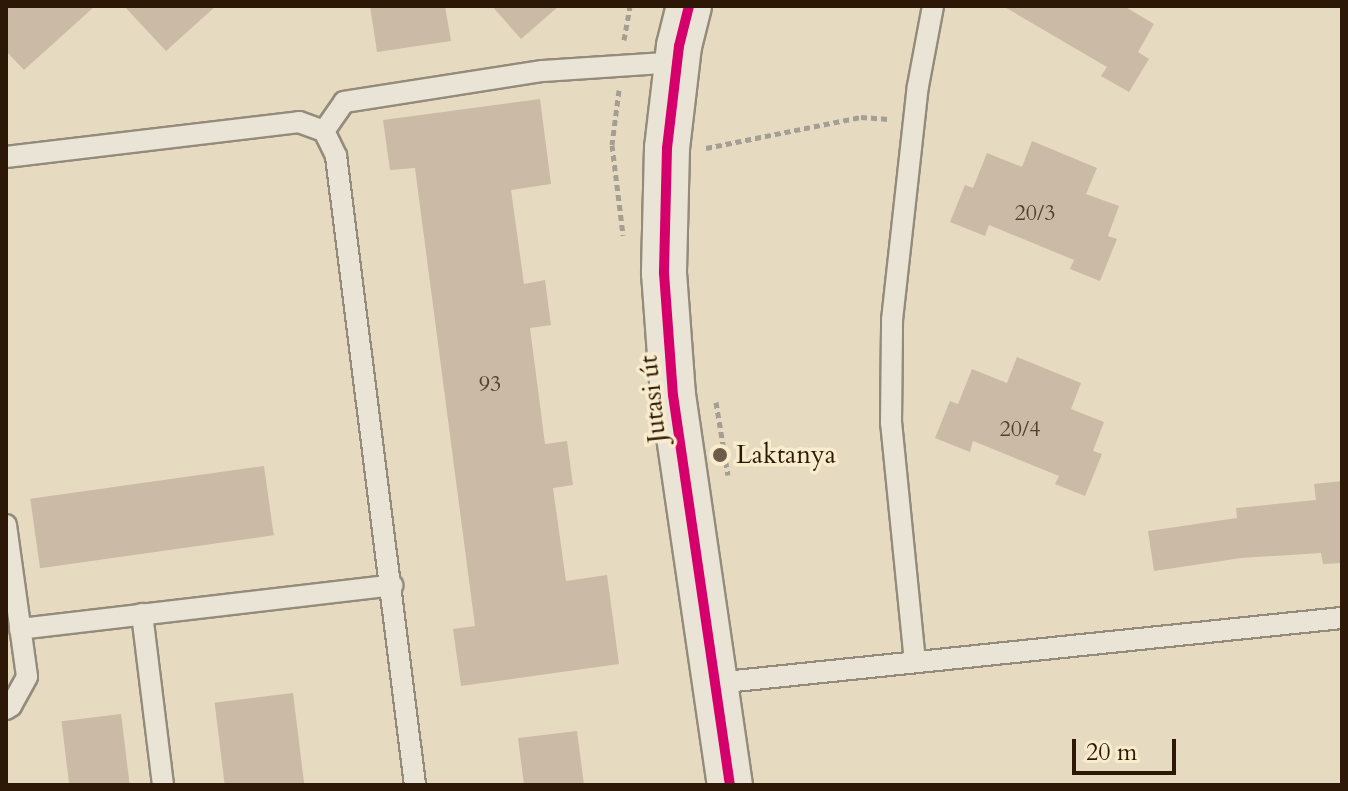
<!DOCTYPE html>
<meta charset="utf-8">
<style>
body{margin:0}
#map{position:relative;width:1348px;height:791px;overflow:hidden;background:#e6dbc0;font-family:Cardo,serif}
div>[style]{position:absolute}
.building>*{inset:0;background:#cabaa6;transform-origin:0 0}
.path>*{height:5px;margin-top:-2.5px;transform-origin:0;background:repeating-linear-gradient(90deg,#a59f93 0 6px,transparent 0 10px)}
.roads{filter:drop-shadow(2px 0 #948b7a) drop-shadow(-2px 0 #948b7a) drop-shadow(0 2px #948b7a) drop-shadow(0 -2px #948b7a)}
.service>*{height:20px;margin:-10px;padding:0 10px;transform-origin:10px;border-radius:10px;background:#e9e4d6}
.tertiary>*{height:44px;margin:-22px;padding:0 22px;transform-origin:22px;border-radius:22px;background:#e9e4d6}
.cycleway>*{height:10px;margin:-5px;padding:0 5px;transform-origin:5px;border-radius:5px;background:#d6006c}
.dots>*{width:22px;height:22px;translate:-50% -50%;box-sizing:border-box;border:4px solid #f8eccc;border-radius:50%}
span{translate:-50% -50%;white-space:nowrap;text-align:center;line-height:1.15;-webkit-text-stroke:7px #f8eccc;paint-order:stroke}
.number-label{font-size:22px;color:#54402f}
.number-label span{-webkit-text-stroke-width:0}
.street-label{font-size:26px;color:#2d1807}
.poi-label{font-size:26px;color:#2d1807}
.left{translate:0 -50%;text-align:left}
.frame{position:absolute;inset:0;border:8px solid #2d1807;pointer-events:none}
.scale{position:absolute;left:1072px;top:739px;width:104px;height:36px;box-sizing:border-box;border:4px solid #2d1807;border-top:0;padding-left:10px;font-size:24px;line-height:28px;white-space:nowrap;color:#2d1807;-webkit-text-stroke:6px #f8eccc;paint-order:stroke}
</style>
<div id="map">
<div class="building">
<div style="clip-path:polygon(6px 6px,95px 6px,24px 70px,6px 51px)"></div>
<div style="clip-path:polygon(124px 6px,216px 6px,166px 51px)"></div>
<div style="clip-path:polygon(370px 6px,445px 6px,451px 41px,377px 52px)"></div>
<div style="clip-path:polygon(492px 6px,559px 6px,521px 39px)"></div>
<div style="clip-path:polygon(1003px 6px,1124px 6px,1154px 24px,1138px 52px,1149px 59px,1129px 92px,1101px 76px,1107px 67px)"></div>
<div style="clip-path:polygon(540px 99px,551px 184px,511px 190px,524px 284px,545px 280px,551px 325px,530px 328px,545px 444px,567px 441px,573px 485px,553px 488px,566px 581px,607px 575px,619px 664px,461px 686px,453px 629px,475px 626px,415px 168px,390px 170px,383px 120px)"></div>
<div style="clip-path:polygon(1032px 141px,1097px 168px,1086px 194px,1119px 206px,1108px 236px,1117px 239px,1100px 281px,1070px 269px,1074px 260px,989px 225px,985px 236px,950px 222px,965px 185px,973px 188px,987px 153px,1022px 167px)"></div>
<div style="clip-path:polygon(1017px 357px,1081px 383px,1071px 409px,1104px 422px,1093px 451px,1102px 454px,1085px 496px,1055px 484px,1059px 476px,973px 441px,970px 452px,935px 438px,950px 401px,958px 404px,972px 369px,1007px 383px)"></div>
<div style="left:264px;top:466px;width:70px;height:236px;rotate:82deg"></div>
<div style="clip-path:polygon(1342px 481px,1342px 563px,1323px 564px,1321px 553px,1241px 558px,1154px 571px,1148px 531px,1237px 518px,1236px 508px,1316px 500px,1314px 484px)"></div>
<div style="left:293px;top:693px;width:93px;height:79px;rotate:83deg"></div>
<div style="left:121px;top:714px;width:72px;height:60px;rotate:83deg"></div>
<div style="clip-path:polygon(577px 731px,584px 785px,524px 785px,518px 738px)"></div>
</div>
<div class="path">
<div style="left:624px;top:40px;width:35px;rotate:-80deg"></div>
<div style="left:619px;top:90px;width:55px;rotate:97.3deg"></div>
<div style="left:612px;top:145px;width:91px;rotate:83deg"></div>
<div style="left:706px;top:148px;width:158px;rotate:-11.3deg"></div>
<div style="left:861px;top:117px;width:28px;rotate:4deg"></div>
<div style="left:716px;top:402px;width:74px;rotate:80.7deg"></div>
</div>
<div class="roads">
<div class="service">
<div style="left:324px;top:131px;width:35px;rotate:-55deg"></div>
<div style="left:344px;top:102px;width:201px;rotate:-8.9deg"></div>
<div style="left:543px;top:71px;width:134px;rotate:-3.8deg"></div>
<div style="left:6px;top:157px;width:295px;rotate:-6.8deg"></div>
<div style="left:299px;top:122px;width:27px;rotate:20deg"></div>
<div style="left:324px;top:131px;width:28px;rotate:64deg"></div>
<div style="left:336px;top:156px;width:634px;rotate:82.84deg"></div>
<div style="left:6px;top:525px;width:153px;rotate:82.1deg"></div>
<div style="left:27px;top:677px;width:33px;rotate:119deg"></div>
<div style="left:11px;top:706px;width:6px;rotate:149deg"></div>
<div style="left:142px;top:614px;width:172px;rotate:83deg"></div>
<div style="left:20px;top:629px;width:375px;rotate:-6.7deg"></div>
<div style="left:915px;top:662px;width:240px;rotate:-95.7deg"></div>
<div style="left:891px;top:423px;width:103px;rotate:-89.4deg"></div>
<div style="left:892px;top:320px;width:235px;rotate:-83.7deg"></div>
<div style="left:918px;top:86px;width:81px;rotate:-79.4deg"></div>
<div style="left:716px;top:683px;width:629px;rotate:-5.93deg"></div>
</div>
<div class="tertiary">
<div style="left:689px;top:6px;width:41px;rotate:104deg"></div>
<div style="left:679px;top:46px;width:103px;rotate:96.7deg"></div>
<div style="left:667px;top:148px;width:125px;rotate:91.4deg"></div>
<div style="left:664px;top:273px;width:122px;rotate:85.8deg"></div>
<div style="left:673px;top:395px;width:394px;rotate:81.7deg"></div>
</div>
</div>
<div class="cycleway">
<div style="left:689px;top:6px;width:41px;rotate:104deg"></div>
<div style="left:679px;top:46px;width:103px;rotate:96.7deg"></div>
<div style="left:667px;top:148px;width:125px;rotate:91.4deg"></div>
<div style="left:664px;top:273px;width:122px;rotate:85.8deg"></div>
<div style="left:673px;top:395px;width:394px;rotate:81.7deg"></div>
</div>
<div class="dots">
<div style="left:720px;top:455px;background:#6e5c48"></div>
</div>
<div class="number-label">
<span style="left:1035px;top:214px">20/3</span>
<span style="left:490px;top:385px">93</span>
<span style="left:1020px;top:430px">20/4</span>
</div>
<div class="street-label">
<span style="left:653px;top:399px;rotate:-96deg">Jutasi út</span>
</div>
<div class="poi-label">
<span class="left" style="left:736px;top:455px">Laktanya</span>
</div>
<div class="frame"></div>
<div class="scale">20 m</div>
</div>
